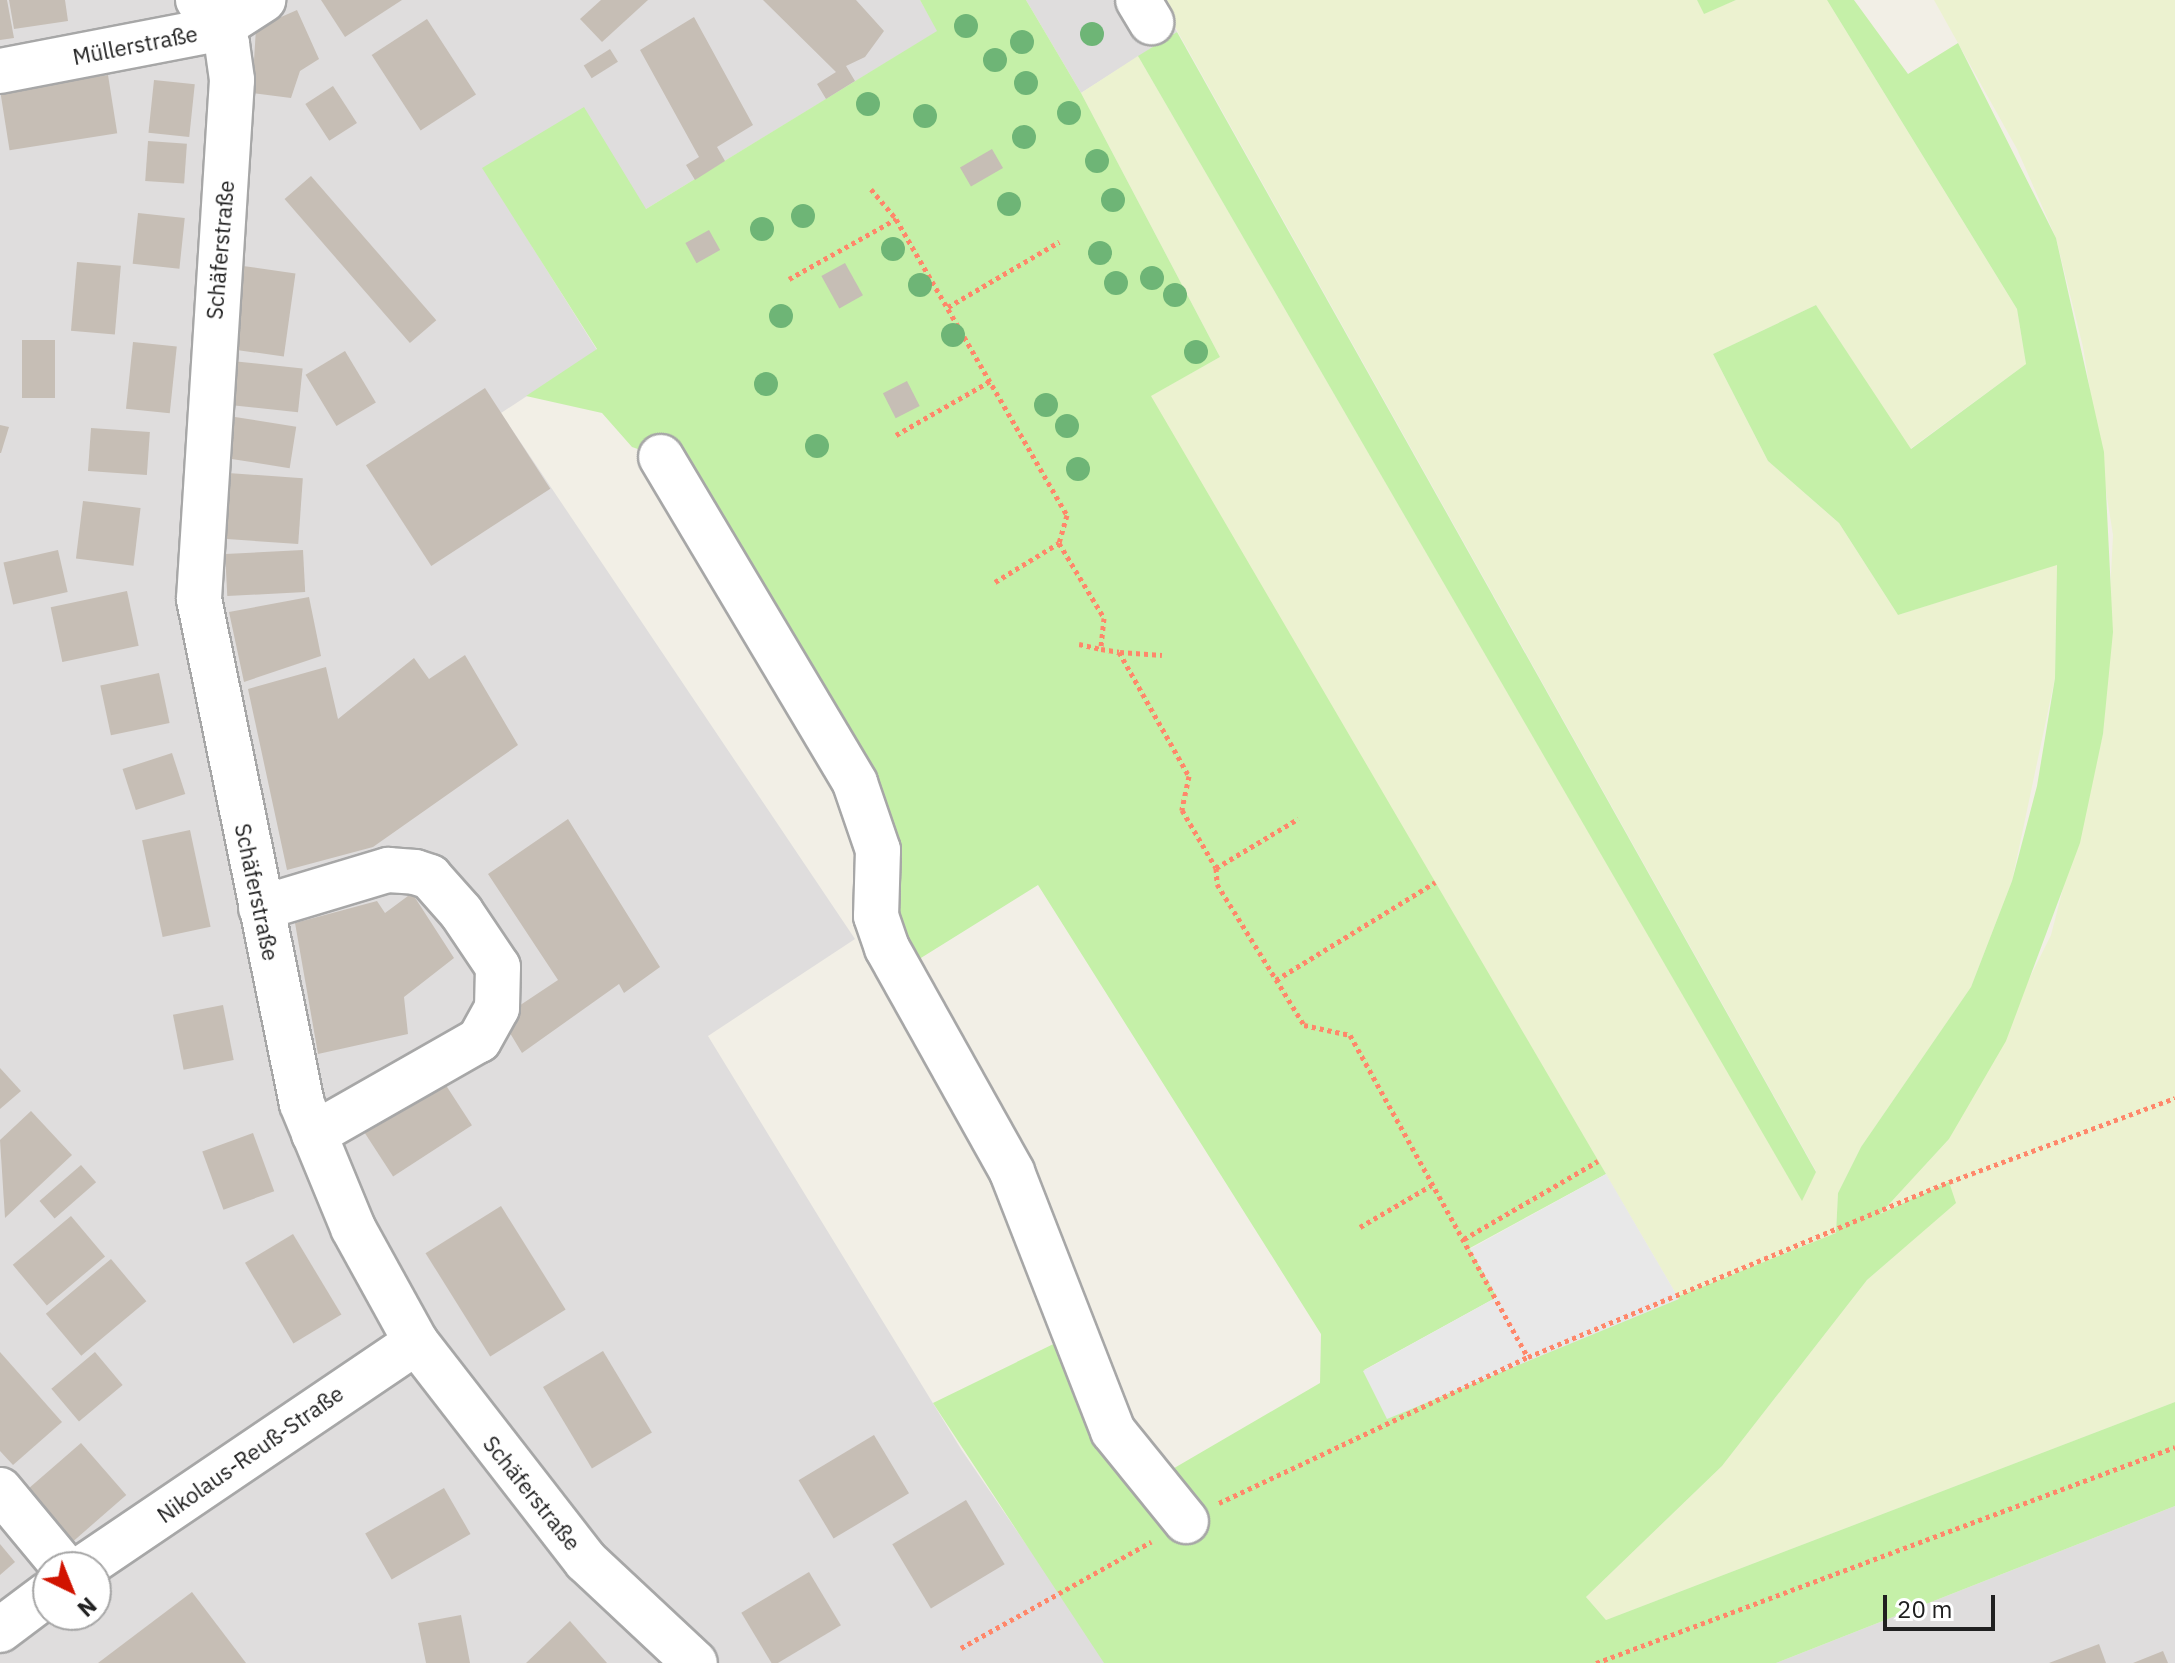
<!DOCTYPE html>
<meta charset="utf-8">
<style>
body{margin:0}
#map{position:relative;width:2175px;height:1663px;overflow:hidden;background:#f2efe6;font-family:"IBM Plex Sans",sans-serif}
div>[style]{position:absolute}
.residential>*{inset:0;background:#dfdddd}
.farmland>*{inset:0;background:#ecf2d0}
.grass>*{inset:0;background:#c5f0a8}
.parking>*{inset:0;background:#e8e8e8}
.building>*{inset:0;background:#c6beb5;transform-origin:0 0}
.path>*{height:5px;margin-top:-2.5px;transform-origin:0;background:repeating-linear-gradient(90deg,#ff876a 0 4px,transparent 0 8px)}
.roads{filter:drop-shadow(2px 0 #a7a7a7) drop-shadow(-2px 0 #a7a7a7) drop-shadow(0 2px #a7a7a7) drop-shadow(0 -2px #a7a7a7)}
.minor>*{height:44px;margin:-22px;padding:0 22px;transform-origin:22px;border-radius:22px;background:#fff}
.trees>*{width:24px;height:24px;margin:-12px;border-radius:50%;background:#6eb576}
span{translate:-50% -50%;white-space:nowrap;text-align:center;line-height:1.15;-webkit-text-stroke:6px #fff;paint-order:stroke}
.street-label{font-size:22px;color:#202020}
.north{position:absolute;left:32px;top:1551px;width:80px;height:80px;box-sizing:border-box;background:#fff;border:2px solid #a6a6a6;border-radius:50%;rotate:137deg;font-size:22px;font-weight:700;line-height:32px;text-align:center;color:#202020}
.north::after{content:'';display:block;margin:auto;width:28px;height:36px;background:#d11300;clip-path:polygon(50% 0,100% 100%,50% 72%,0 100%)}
.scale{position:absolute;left:1883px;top:1595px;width:112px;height:36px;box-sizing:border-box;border:4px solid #202020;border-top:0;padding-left:10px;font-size:24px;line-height:28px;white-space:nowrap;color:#202020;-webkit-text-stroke:6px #fff;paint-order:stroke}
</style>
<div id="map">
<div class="residential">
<div style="clip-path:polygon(evenodd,0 0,920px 0,938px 31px,646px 209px,483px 168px,597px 350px,501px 413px,855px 939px,708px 1036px,961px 1449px,1107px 1663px,0 1663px,0 0,48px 1567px,96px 1567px,96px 1615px,48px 1615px,48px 1567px)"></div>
<div style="clip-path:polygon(1026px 0,1160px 0,1177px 32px,1081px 93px)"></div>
<div style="clip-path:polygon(2175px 1506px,2175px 1663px,1776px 1663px)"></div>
</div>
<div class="farmland">
<div style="clip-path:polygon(1160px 0,1697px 0,1704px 13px,1736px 0,1827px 0,2017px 309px,2026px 364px,1910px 449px,1816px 305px,1713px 354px,1768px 461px,1839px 523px,1898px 615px,2057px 564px,2055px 678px,2012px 881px,1971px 987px,1861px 1147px,1838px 1193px,1836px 1233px,1679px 1299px,1150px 396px,1220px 357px,1081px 93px,1138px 56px,1802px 1200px,1816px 1171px)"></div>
<div style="clip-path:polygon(1934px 0,2175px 0,2175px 1402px,1606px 1620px,1586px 1597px,1722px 1466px,1867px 1280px,1955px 1203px,1878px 1216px,1949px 1139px,2051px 935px,2103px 734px,2113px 535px,2083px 347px,2056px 238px,2017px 149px)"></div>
</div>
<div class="grass">
<div style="clip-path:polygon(920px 0,1026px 0,1081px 93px,1220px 357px,1151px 396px,1606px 1174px,1470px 1248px,1497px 1297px,1364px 1370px,1528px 1357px,1836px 1233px,1838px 1193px,1861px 1147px,1971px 987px,2012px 881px,2037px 786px,2055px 678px,2057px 565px,1898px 615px,1839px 523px,1768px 461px,1713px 354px,1816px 305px,1911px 449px,2026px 364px,2017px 309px,1827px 0,1854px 0,1908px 74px,1958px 43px,2056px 238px,2104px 452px,2113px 632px,2103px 734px,2080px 843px,2006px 1041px,1949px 1139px,1880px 1214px,1949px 1182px,1956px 1203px,1867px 1280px,1722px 1466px,1586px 1597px,1606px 1620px,2175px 1402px,2175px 1506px,1776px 1663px,1104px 1663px,933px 1403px,1076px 1333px,1152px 1481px,1320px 1383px,1321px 1334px,1038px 885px,900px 971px,878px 850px,661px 457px,632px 447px,602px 413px,526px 396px,597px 349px,482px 168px,584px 107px,646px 209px,937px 31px)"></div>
<div style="clip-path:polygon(1697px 0,1736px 0,1704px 14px)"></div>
<div style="clip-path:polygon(1177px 32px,1816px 1172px,1802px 1201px,1138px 56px)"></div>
</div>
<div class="parking">
<div style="clip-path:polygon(1606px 1174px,1679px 1299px,1387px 1419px,1363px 1371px,1497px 1297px,1470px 1249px)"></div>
</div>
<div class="building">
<div style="clip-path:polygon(0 0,7px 0,14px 38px,0 40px)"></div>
<div style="clip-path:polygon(9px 0,65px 0,68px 21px,14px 29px)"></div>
<div style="clip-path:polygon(321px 0,402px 0,345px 37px)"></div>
<div style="clip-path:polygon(601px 0,648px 0,602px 42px,580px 19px)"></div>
<div style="clip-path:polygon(763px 0,856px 0,884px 31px,865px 57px,846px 66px,855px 81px,826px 99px,817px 84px,836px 72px)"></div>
<div style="clip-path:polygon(297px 10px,319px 59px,300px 71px,291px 98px,252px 93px,256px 28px)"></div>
<div style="clip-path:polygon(694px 17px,753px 125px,717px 147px,725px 161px,695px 180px,686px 165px,699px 157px,640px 50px)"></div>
<div style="left:427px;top:19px;width:90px;height:66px;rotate:57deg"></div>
<div style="left:610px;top:49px;width:15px;height:31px;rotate:58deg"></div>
<div style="left:108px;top:75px;width:59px;height:109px;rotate:81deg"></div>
<div style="left:154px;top:80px;width:41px;height:53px;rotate:6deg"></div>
<div style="left:333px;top:86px;width:44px;height:33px;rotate:57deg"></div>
<div style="left:148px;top:141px;width:39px;height:40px;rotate:4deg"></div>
<div style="left:992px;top:149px;width:22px;height:37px;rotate:60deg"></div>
<div style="left:311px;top:176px;width:191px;height:35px;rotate:49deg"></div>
<div style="left:138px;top:213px;width:47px;height:51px;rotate:6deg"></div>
<div style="left:709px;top:230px;width:23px;height:27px;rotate:61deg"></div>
<div style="left:77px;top:262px;width:44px;height:69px;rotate:5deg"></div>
<div style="left:845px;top:263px;width:37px;height:27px;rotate:61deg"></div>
<div style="left:243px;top:266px;width:53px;height:84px;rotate:8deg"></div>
<div style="left:22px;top:340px;width:33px;height:58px"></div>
<div style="left:133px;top:342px;width:44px;height:67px;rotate:6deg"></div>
<div style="left:345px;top:351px;width:60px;height:46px;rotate:59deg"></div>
<div style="left:232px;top:361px;width:71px;height:44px;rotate:6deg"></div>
<div style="left:907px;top:381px;width:28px;height:27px;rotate:63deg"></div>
<div style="left:485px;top:388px;width:120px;height:142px;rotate:57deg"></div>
<div style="left:235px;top:417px;width:62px;height:42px;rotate:9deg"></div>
<div style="clip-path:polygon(0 425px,9px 427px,1px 453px,0 453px)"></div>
<div style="left:91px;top:428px;width:59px;height:43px;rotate:4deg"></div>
<div style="left:228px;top:473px;width:75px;height:66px;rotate:4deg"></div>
<div style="left:83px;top:501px;width:58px;height:58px;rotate:7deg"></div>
<div style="left:58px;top:550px;width:43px;height:56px;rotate:77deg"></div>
<div style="left:303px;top:550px;width:42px;height:78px;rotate:87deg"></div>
<div style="left:127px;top:591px;width:56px;height:78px;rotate:78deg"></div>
<div style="clip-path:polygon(309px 597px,321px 656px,244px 682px,229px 612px)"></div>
<div style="clip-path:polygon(465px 655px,518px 745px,373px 847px,287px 870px,248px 689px,326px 667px,338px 719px,414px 658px,429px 679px)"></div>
<div style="left:159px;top:673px;width:51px;height:60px;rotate:78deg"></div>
<div style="left:172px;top:753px;width:43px;height:52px;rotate:72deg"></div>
<div style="clip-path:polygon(568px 819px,660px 967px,624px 993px,619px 984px,522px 1053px,501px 1018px,558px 980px,488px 874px)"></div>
<div style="left:190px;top:830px;width:99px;height:49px;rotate:78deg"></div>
<div style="clip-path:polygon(412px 893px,454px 958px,404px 997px,408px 1034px,318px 1054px,295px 923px,377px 901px,385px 913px)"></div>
<div style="left:223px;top:1005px;width:56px;height:51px;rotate:79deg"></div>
<div style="clip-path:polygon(0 1068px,21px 1091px,0 1109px)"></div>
<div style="left:436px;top:1070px;width:66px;height:94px;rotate:57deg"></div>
<div style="clip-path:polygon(31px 1111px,72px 1155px,5px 1218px,0 1140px)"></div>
<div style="left:253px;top:1133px;width:62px;height:54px;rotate:70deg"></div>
<div style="left:81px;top:1165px;width:23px;height:55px;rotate:49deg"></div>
<div style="left:501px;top:1206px;width:122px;height:89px;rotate:58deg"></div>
<div style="left:71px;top:1216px;width:53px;height:76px;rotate:50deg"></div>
<div style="left:293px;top:1234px;width:94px;height:56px;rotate:59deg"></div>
<div style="left:111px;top:1259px;width:55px;height:85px;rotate:50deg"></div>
<div style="left:603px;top:1351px;width:95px;height:70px;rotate:59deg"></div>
<div style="clip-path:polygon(0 1352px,62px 1422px,13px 1465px,0 1451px)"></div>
<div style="left:95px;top:1352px;width:43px;height:57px;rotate:50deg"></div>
<div style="left:874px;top:1435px;width:68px;height:88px;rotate:59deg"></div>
<div style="left:81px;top:1443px;width:69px;height:71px;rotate:49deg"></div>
<div style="left:444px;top:1488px;width:53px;height:91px;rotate:60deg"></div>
<div style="left:966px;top:1500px;width:75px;height:86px;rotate:59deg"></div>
<div style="clip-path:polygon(0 1544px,15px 1562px,0 1575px)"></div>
<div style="left:809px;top:1572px;width:62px;height:79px;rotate:59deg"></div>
<div style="clip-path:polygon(192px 1592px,246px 1663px,98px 1663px,135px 1635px)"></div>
<div style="clip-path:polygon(461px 1615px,470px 1663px,426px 1663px,418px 1623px)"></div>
<div style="clip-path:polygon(570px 1621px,607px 1663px,526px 1663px)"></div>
<div style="clip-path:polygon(2099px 1644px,2106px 1663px,2049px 1663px)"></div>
<div style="clip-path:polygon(2163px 1651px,2168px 1663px,2133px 1663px)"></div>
</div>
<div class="path">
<div style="left:871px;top:189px;width:39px;rotate:50deg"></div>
<div style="left:896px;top:219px;width:342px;rotate:60deg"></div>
<div style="left:1067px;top:515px;width:29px;rotate:106deg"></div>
<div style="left:1059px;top:543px;width:87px;rotate:59deg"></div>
<div style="left:1104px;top:618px;width:31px;rotate:96deg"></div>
<div style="left:1101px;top:649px;width:18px;rotate:9deg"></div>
<div style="left:1119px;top:652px;width:142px;rotate:60.6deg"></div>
<div style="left:1189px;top:776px;width:35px;rotate:102deg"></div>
<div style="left:1182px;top:810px;width:67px;rotate:59.6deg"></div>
<div style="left:1216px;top:868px;width:16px;rotate:86deg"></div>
<div style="left:1217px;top:884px;width:166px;rotate:58.3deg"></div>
<div style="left:1304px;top:1025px;width:47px;rotate:12.3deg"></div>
<div style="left:1350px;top:1035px;width:368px;rotate:61.1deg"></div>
<div style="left:789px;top:279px;width:123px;rotate:-29.3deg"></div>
<div style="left:948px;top:307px;width:129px;rotate:-30.4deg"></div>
<div style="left:896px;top:435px;width:111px;rotate:-29.8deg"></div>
<div style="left:995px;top:582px;width:75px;rotate:-31.4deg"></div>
<div style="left:1079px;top:644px;width:23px;rotate:13deg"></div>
<div style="left:1120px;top:652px;width:42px;rotate:4.1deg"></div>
<div style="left:1216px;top:868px;width:96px;rotate:-30.9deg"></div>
<div style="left:1276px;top:980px;width:187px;rotate:-31.6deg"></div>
<div style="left:1360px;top:1227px;width:83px;rotate:-30.3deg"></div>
<div style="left:1464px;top:1239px;width:155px;rotate:-30.2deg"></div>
<div style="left:1219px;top:1503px;width:342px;rotate:-25.3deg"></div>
<div style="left:1528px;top:1357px;width:456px;rotate:-22.6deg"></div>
<div style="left:1949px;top:1182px;width:241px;rotate:-20.4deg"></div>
<div style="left:961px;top:1648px;width:218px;rotate:-29.2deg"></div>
<div style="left:1596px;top:1663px;width:618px;rotate:-20.46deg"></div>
</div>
<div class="roads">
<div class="minor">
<div style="left:198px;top:0;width:53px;rotate:56.6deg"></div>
<div style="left:227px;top:44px;width:36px;rotate:82deg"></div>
<div style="left:232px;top:80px;width:520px;rotate:93.64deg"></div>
<div style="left:199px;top:599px;width:515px;rotate:78.47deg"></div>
<div style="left:302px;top:1104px;width:134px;rotate:67.6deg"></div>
<div style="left:353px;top:1228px;width:130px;rotate:61.1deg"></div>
<div style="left:416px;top:1342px;width:277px;rotate:52.2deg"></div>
<div style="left:586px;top:1561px;width:149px;rotate:43.1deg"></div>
<div style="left:1138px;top:0;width:26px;rotate:59deg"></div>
<div style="left:0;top:71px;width:222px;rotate:-10.9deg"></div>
<div style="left:218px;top:29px;width:54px;rotate:-32.8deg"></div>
<div style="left:661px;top:457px;width:379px;rotate:59.2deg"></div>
<div style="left:855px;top:783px;width:71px;rotate:71.1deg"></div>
<div style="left:878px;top:850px;width:66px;rotate:91.7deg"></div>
<div style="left:876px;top:916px;width:34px;rotate:71deg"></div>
<div style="left:887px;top:948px;width:257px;rotate:60.8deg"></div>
<div style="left:1012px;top:1172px;width:278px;rotate:68.7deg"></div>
<div style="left:1113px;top:1431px;width:116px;rotate:51deg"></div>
<div style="left:261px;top:908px;width:133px;rotate:-16.7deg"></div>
<div style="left:388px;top:870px;width:27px;rotate:4deg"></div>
<div style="left:415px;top:872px;width:16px;rotate:18deg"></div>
<div style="left:430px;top:877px;width:47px;rotate:48.5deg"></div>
<div style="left:461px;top:912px;width:66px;rotate:56.1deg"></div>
<div style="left:498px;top:967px;width:41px;rotate:91.4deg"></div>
<div style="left:497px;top:1008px;width:37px;rotate:119deg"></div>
<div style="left:479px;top:1040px;width:190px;rotate:150.3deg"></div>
<div style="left:0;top:1490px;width:100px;rotate:50.3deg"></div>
<div style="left:84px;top:1567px;width:401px;rotate:-34.1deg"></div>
<div style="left:0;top:1630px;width:60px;rotate:-36.9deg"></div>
</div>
</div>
<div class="trees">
<div style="left:966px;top:26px"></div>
<div style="left:1092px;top:34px"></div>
<div style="left:1022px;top:42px"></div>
<div style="left:995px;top:60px"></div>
<div style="left:1026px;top:83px"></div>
<div style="left:868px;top:104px"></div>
<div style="left:1069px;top:113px"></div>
<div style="left:925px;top:116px"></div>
<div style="left:1024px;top:137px"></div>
<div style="left:1097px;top:161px"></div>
<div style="left:1113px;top:200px"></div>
<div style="left:1009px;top:204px"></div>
<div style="left:803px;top:216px"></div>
<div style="left:762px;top:229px"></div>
<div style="left:893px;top:249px"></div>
<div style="left:1100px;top:253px"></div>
<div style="left:1152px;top:278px"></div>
<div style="left:1116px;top:283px"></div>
<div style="left:920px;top:285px"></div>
<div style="left:1175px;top:295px"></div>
<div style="left:781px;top:316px"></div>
<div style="left:953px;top:335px"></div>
<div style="left:1196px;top:352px"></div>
<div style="left:766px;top:384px"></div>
<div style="left:1046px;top:405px"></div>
<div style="left:1067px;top:426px"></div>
<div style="left:817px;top:446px"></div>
<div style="left:1078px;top:469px"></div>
</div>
<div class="street-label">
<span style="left:135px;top:45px;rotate:-11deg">Müllerstraße</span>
<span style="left:220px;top:250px;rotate:-85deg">Schäferstraße</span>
<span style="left:257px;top:892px;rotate:78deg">Schäferstraße</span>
<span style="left:250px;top:1454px;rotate:-35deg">Nikolaus-Reuß-Straße</span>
<span style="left:532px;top:1493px;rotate:51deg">Schäferstraße</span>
</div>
<div class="north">N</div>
<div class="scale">20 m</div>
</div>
